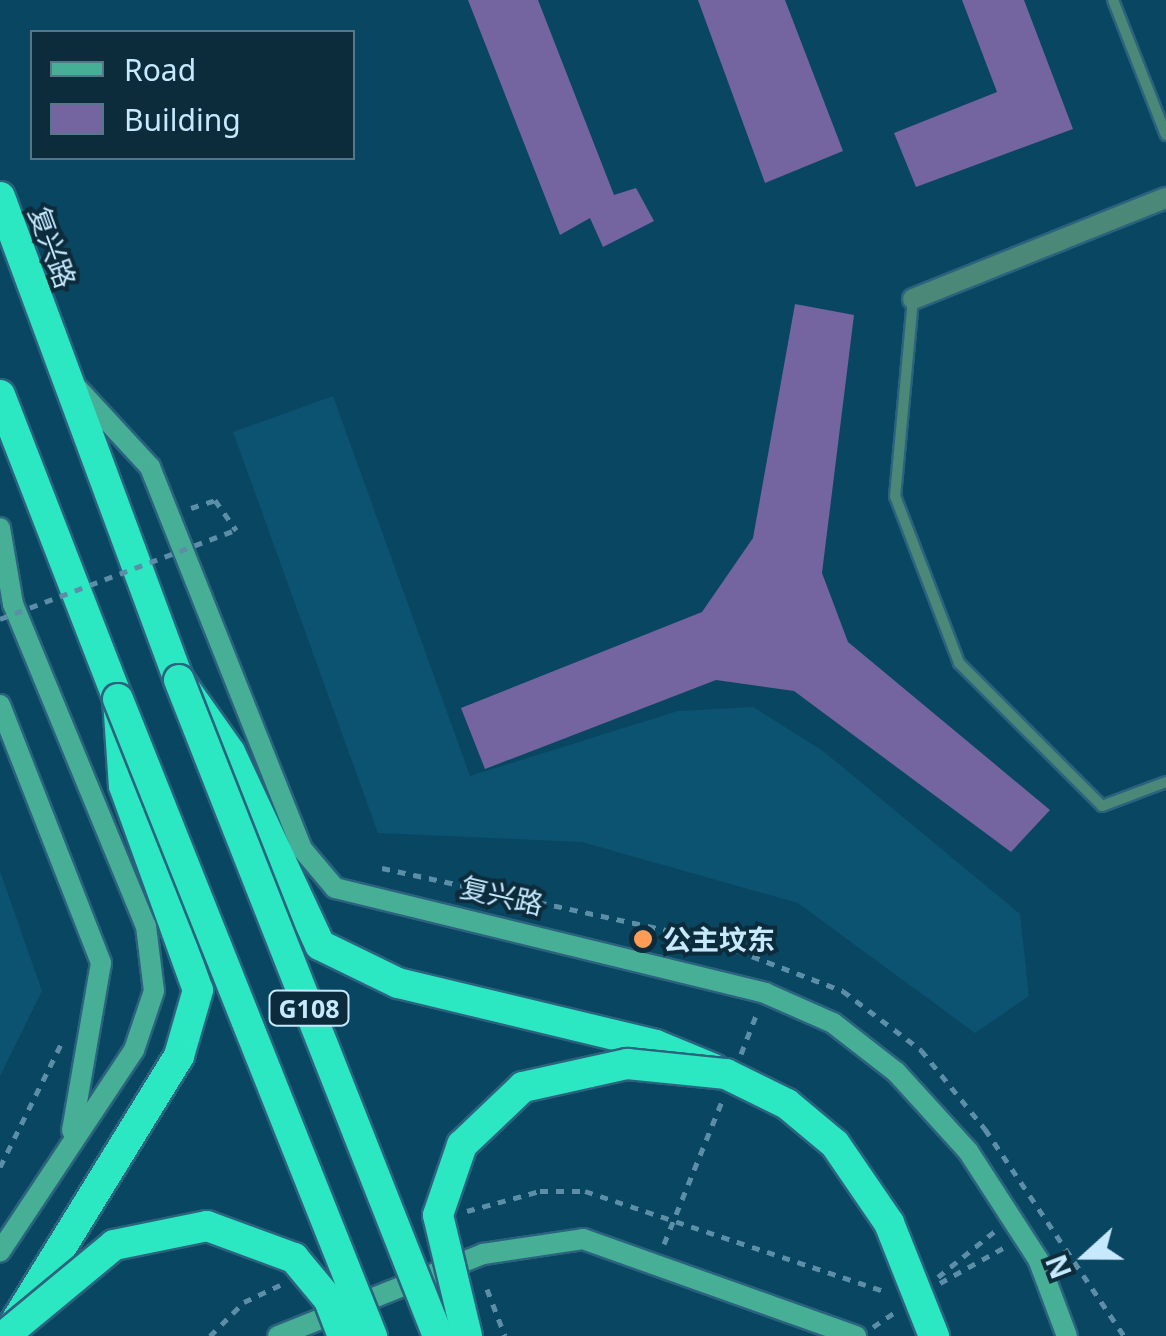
<!DOCTYPE html>
<meta charset="utf-8">
<style>
body{margin:0}
#map{position:relative;width:1166px;height:1336px;overflow:hidden;background:#094662;font-family:"Noto Sans","Noto Sans SC",sans-serif}
div>[style]{position:absolute}
.built>*{inset:0;background:#0c5372}
.building>*{inset:0;background:#7464a0}
.path>*{height:5px;margin-top:-2.5px;transform-origin:0;background:repeating-linear-gradient(90deg,#5c8ea7 0 8px,transparent 0 16px)}
.roads{filter:drop-shadow(2px 0 #2b637e) drop-shadow(-2px 0 #2b637e) drop-shadow(0 2px #2b637e) drop-shadow(0 -2px #2b637e)}
.lane>*{height:10px;margin:-5px;padding:0 5px;transform-origin:5px;border-radius:5px;background:#4c8878}
.street>*{height:20px;margin:-10px;padding:0 10px;transform-origin:10px;border-radius:10px;background:#4c8878}
.secondary>*{height:20px;margin:-10px;padding:0 10px;transform-origin:10px;border-radius:10px;background:#48af97}
.highway>*{height:30px;margin:-15px;padding:0 15px;transform-origin:15px;border-radius:15px;background:#2be8c3}
.path-bridge>*{height:5px;margin-top:-2.5px;transform-origin:0;background:repeating-linear-gradient(90deg,#5c8ea7 0 8px,transparent 0 16px)}
.bridges{filter:drop-shadow(2px 0 #2b637e) drop-shadow(-2px 0 #2b637e) drop-shadow(0 2px #2b637e) drop-shadow(0 -2px #2b637e)}
.highway-bridge>*{height:30px;margin:-15px;padding:0 15px;transform-origin:15px;border-radius:15px;background:#2be8c3}
.dots>*{width:28px;height:28px;translate:-50% -50%;box-sizing:border-box;border:5px solid #0c2b3b;border-radius:50%}
span{translate:-50% -50%;white-space:nowrap;text-align:center;line-height:1.15;-webkit-text-stroke:8px #0c2b3b;paint-order:stroke}
.shield-label span{padding:2px 8px;background:#0c2b3b;border:2px solid;border-radius:8px;-webkit-text-stroke-width:0}
.shield-label{font-size:25px;color:#c6e9fe;font-weight:700}
.street-label{font-size:28px;color:#c6e9fe}
.poi-label{font-size:28px;color:#c6e9fe;font-weight:700}
.left{translate:0 -50%;text-align:left}
.legend{position:absolute;left:30px;top:30px;width:325px;height:130px;box-sizing:border-box;background:#0c2b3b;border:2px solid #567789;margin:0;padding:12px 18px;list-style:none;font-size:30px;color:#c6e9fe}
.legend li{display:flex;align-items:center;gap:20px;height:50px}
.legend b{width:50px;border:2px solid #567789}
.north{position:absolute;left:1036px;top:1206px;width:100px;height:100px;-webkit-text-stroke:8px #0c2b3b;paint-order:stroke;rotate:249deg;font-size:28px;font-weight:700;line-height:40px;text-align:center;color:#c6e9fe}
.north::after{content:'';display:block;margin:auto;width:35px;height:45px;background:#c6e9fe;clip-path:polygon(50% 0,100% 100%,50% 72%,0 100%)}
</style>
<div id="map">
<div class="built">
<div style="clip-path:polygon(333px 396px,470px 776px,678px 711px,753px 707px,823px 751px,1020px 914px,1029px 996px,975px 1033px,798px 903px,582px 842px,378px 833px,233px 432px)"></div>
<div style="clip-path:polygon(0 871px,42px 991px,0 1076px)"></div>
</div>
<div class="building">
<div style="clip-path:polygon(468px 0,538px 0,614px 195px,636px 188px,654px 221px,603px 247px,590px 218px,560px 235px)"></div>
<div style="clip-path:polygon(698px 0,785px 0,843px 151px,765px 183px)"></div>
<div style="clip-path:polygon(962px 0,1024px 0,1073px 129px,916px 187px,894px 133px,997px 92px)"></div>
<div style="clip-path:polygon(795px 304px,854px 315px,822px 573px,848px 642px,1050px 810px,1011px 852px,794px 691px,716px 680px,485px 769px,461px 708px,702px 612px,753px 538px)"></div>
</div>
<div class="path">
<div style="left:191px;top:508px;width:25px;rotate:-18deg"></div>
<div style="left:215px;top:500px;width:37px;rotate:55deg"></div>
<div style="left:382px;top:868px;width:333px;rotate:12.3deg"></div>
<div style="left:707px;top:939px;width:146px;rotate:20.9deg"></div>
<div style="left:843px;top:991px;width:98px;rotate:37.1deg"></div>
<div style="left:921px;top:1050px;width:102px;rotate:51deg"></div>
<div style="left:985px;top:1129px;width:249px;rotate:56.1deg"></div>
<div style="left:741px;top:1054px;width:44px;rotate:-68.7deg"></div>
<div style="left:0;top:1167px;width:142px;rotate:-63.6deg"></div>
<div style="left:467px;top:1211px;width:76px;rotate:-15.3deg"></div>
<div style="left:540px;top:1191px;width:45px"></div>
<div style="left:585px;top:1191px;width:317px;rotate:18.5deg"></div>
<div style="left:664px;top:1244px;width:154px;rotate:-67.9deg"></div>
<div style="left:938px;top:1277px;width:73px;rotate:-38.9deg"></div>
<div style="left:940px;top:1283px;width:74px;rotate:-29deg"></div>
<div style="left:487px;top:1289px;width:50px;rotate:69deg"></div>
<div style="left:873px;top:1327px;width:29px;rotate:-34deg"></div>
<div style="left:210px;top:1336px;width:48px;rotate:-45deg"></div>
<div style="left:244px;top:1302px;width:40px;rotate:-25deg"></div>
</div>
<div class="roads">
<div class="lane">
<div style="left:1113px;top:0;width:145px;rotate:68.6deg"></div>
<div style="left:913px;top:299px;width:198px;rotate:95.2deg"></div>
<div style="left:895px;top:496px;width:179px;rotate:69deg"></div>
<div style="left:959px;top:663px;width:202px;rotate:45deg"></div>
<div style="left:1102px;top:806px;width:68px;rotate:-20.6deg"></div>
</div>
<div class="street">
<div style="left:913px;top:299px;width:272px;rotate:-21.8deg"></div>
</div>
<div class="secondary">
<div style="left:78px;top:389px;width:106px;rotate:47.3deg"></div>
<div style="left:150px;top:467px;width:411px;rotate:68.3deg"></div>
<div style="left:302px;top:849px;width:51px;rotate:49.8deg"></div>
<div style="left:335px;top:888px;width:443px;rotate:13.7deg"></div>
<div style="left:765px;top:993px;width:74px;rotate:23.8deg"></div>
<div style="left:833px;top:1023px;width:80px;rotate:37.9deg"></div>
<div style="left:896px;top:1072px;width:107px;rotate:47.7deg"></div>
<div style="left:968px;top:1151px;width:129px;rotate:57.1deg"></div>
<div style="left:1038px;top:1259px;width:82px;rotate:69.4deg"></div>
<div style="left:0;top:528px;width:77px;rotate:80.3deg"></div>
<div style="left:13px;top:604px;width:348px;rotate:67.6deg"></div>
<div style="left:146px;top:926px;width:65px;rotate:83deg"></div>
<div style="left:154px;top:991px;width:62px;rotate:108.7deg"></div>
<div style="left:134px;top:1050px;width:242px;rotate:123.6deg"></div>
<div style="left:0;top:705px;width:277px;rotate:68.6deg"></div>
<div style="left:101px;top:963px;width:170px;rotate:99.8deg"></div>
<div style="left:278px;top:1336px;width:221px;rotate:-21.8deg"></div>
<div style="left:483px;top:1254px;width:101px;rotate:-8.5deg"></div>
<div style="left:583px;top:1239px;width:290px;rotate:19.6deg"></div>
</div>
<div class="highway">
<div style="left:0;top:197px;width:515px;rotate:69.67deg"></div>
<div style="left:179px;top:680px;width:88px;rotate:54.7deg"></div>
<div style="left:230px;top:752px;width:213px;rotate:65deg"></div>
<div style="left:320px;top:945px;width:87px;rotate:26deg"></div>
<div style="left:398px;top:983px;width:265px;rotate:13.5deg"></div>
<div style="left:656px;top:1045px;width:63px;rotate:22.5deg"></div>
<div style="left:0;top:395px;width:326px;rotate:68.8deg"></div>
<div style="left:118px;top:699px;width:87px;rotate:86.1deg"></div>
<div style="left:124px;top:786px;width:217px;rotate:70.1deg"></div>
<div style="left:198px;top:990px;width:69px;rotate:106.1deg"></div>
<div style="left:179px;top:1056px;width:329px;rotate:121.6deg"></div>
</div>
</div>
<div class="path-bridge">
<div style="left:0;top:619px;width:252px;rotate:-20.7deg"></div>
</div>
<div class="bridges">
<div class="highway-bridge">
<div style="left:179px;top:680px;width:705px;rotate:68.46deg"></div>
<div style="left:118px;top:699px;width:686px;rotate:68.26deg"></div>
<div style="left:9px;top:1332px;width:136px;rotate:-39.6deg"></div>
<div style="left:114px;top:1245px;width:95px;rotate:-11.5deg"></div>
<div style="left:207px;top:1226px;width:93px;rotate:20.2deg"></div>
<div style="left:294px;top:1258px;width:55px;rotate:50.2deg"></div>
<div style="left:329px;top:1300px;width:39px;rotate:69deg"></div>
<div style="left:467px;top:1336px;width:124px;rotate:-103.5deg"></div>
<div style="left:438px;top:1215px;width:74px;rotate:-71.1deg"></div>
<div style="left:462px;top:1145px;width:84px;rotate:-43.6deg"></div>
<div style="left:523px;top:1087px;width:107px;rotate:-12.5deg"></div>
<div style="left:627px;top:1064px;width:100px;rotate:5.8deg"></div>
<div style="left:726px;top:1074px;width:68px;rotate:26.2deg"></div>
<div style="left:787px;top:1104px;width:62px;rotate:39.8deg"></div>
<div style="left:835px;top:1144px;width:96px;rotate:55.6deg"></div>
<div style="left:889px;top:1223px;width:122px;rotate:68.3deg"></div>
</div>
</div>
<div class="dots">
<div style="left:643px;top:939px;background:#fd9c55"></div>
</div>
<div class="shield-label">
<span style="left:309px;top:1008px">G108</span>
</div>
<div class="street-label">
<span style="left:53px;top:247px;rotate:70deg">复兴路</span>
<span style="left:502px;top:895px;rotate:13deg">复兴路</span>
</div>
<div class="poi-label">
<span class="left" style="left:663px;top:939px">公主坟东</span>
</div>
<ul class="legend">
<li><b style="height:12px;background:#48af97"></b>Road</li>
<li><b style="height:28px;background:#7464a0"></b>Building</li>
</ul>
<div class="north">N</div>
</div>
